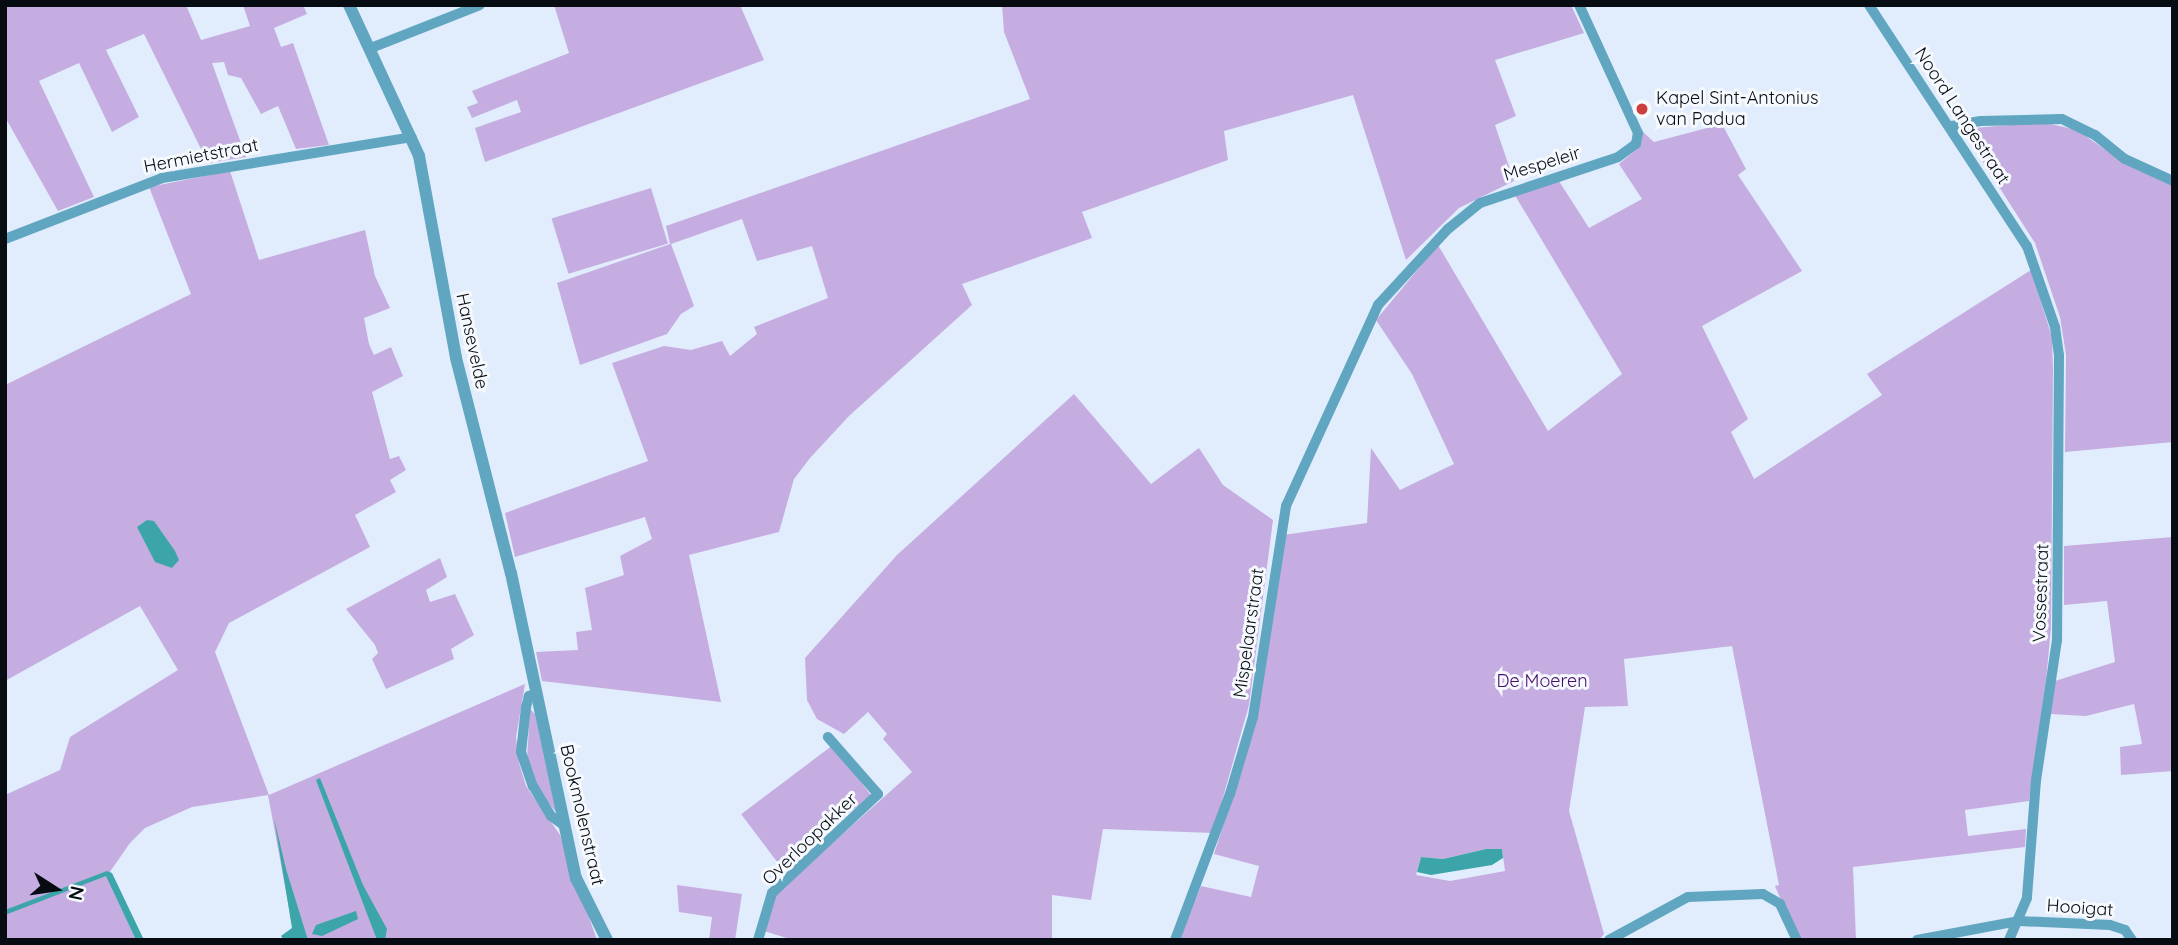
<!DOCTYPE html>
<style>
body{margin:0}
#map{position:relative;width:2178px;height:945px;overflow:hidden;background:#e1edfc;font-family:Quicksand,sans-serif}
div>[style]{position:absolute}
.green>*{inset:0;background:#c5ade1;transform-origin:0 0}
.water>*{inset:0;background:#3ca5aa}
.minor>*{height:10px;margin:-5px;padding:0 5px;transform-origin:5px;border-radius:5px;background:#61a6c1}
.tertiary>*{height:12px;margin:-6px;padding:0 6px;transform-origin:6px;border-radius:6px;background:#61a6c1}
.dots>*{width:19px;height:19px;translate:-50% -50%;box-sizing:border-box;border:4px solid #f6f9fd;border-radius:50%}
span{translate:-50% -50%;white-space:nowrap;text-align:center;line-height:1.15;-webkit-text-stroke:6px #f6f9fd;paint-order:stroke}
.poi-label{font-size:18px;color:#070c12}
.left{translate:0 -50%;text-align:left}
.street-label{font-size:18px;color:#070c12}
.park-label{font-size:18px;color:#450e6c}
.frame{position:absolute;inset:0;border:7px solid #070c12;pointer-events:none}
.north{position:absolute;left:21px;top:854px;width:70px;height:70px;-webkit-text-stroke:5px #f6f9fd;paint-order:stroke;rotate:102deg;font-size:19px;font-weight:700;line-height:28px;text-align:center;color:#070c12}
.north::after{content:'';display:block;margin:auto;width:24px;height:32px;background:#070c12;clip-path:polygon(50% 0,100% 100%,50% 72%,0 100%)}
</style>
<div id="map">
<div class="green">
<div style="clip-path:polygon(5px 5px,186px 5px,201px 40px,250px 26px,243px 5px,303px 5px,307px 14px,274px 28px,281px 47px,293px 43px,329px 145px,296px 149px,278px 106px,261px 114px,241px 78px,228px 75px,224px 62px,212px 63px,246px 157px,208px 163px,144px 34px,106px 50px,139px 117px,112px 132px,79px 63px,39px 81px,94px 197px,58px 211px,5px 117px)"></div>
<div style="clip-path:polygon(554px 5px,740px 5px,764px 60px,485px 162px,475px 128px,521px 112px,517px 100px,472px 118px,467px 107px,478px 103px,472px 91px,569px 53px)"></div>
<div style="clip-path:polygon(1002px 5px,1571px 5px,1584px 33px,1495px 60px,1516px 116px,1495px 125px,1514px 181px,1459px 208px,1406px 260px,1353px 95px,1224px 131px,1228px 160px,1082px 212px,1092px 238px,962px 284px,972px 305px,849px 416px,810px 458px,794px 479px,779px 532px,689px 555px,721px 702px,542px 681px,536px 652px,578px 650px,576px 632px,592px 630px,585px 588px,624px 575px,620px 556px,652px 539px,645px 517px,515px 557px,505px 513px,648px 461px,612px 363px,664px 346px,691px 350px,722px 341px,730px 356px,757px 334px,754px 327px,828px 298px,812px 246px,757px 261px,742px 219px,671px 244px,694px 306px,681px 314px,667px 334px,580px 365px,557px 283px,670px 244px,666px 226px,1030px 99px,1004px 32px)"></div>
<div style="clip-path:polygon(2042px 122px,2077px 130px,2120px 160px,2173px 186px,2173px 442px,2065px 452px,2066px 355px,2060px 317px,2035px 243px,1969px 140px,1968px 132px,1974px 128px)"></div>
<div style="clip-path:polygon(evenodd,1722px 124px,1746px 169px,1738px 175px,1802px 271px,1702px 326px,1748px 419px,1731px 432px,1754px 479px,1882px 395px,1867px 374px,2031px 270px,2052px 337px,2053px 371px,2051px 628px,2046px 680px,2029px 801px,1965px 810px,1968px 836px,2026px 829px,2025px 847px,1853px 867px,1856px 940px,1798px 940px,1775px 886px,1779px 885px,1732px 646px,1624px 659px,1628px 706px,1585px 707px,1569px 811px,1604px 934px,1599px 940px,1179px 940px,1201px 886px,1251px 897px,1259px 866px,1214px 854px,1251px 739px,1283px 535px,1367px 523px,1371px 448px,1400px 490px,1454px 464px,1412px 374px,1376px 320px,1438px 245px,1548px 431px,1622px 374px,1513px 192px,1557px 178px,1589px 228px,1642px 199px,1619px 164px,1637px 149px,1643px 132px,1654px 142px,1722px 124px,1486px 849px,1502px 849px,1505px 871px,1450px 881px,1416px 875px,1421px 857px,1443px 859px,1486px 849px)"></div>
<div style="clip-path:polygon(230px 171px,259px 260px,365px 230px,375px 276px,390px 308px,364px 318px,369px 344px,374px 355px,391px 347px,403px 376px,372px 392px,390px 459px,399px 456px,406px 470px,390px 480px,396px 492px,355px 515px,370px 547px,229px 623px,215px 652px,269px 795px,525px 684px,516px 737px,519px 763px,526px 786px,560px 835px,597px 940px,295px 940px,268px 795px,192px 807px,145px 828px,130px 843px,107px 876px,136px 940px,5px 940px,5px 795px,60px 770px,70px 737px,178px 670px,140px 606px,5px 681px,5px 385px,191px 294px,149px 187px)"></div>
<div style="left:651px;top:188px;width:58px;height:104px;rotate:73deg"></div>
<div style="clip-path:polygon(1074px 394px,1151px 484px,1199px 448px,1223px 485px,1273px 520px,1249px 705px,1213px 833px,1103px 829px,1091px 900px,1052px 895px,1052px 940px,793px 940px,764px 931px,772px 900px,781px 889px,912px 772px,883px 739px,887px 734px,868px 712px,844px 734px,817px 719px,807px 700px,805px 658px,897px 555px)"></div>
<div style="clip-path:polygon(2173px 537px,2173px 771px,2121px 775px,2120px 747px,2142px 744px,2134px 704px,2086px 716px,2050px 714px,2055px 681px,2115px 662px,2107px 601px,2064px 605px,2064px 546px)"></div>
<div style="clip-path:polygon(440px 558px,447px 577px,426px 590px,430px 602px,455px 594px,474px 635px,451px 649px,454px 659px,386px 689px,372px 659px,378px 653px,375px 645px,346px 609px)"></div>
<div style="clip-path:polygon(530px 709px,535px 714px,556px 812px,538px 790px,527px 760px)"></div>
<div style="left:833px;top:745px;width:64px;height:115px;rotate:53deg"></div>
<div style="clip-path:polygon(677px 885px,742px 894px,735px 940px,709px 940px,712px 917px,679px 912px)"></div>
</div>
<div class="water">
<div style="clip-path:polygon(147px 520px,154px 521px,175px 551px,179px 560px,172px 568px,155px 562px,137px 527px)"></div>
<div style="clip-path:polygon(320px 778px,363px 885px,387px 929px,385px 940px,377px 940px,316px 780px)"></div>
<div style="clip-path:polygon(274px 818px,286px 869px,308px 940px,284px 940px,281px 936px,292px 928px)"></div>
<div style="clip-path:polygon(1486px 849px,1502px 849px,1503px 858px,1492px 865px,1431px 875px,1417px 872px,1421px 857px,1443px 859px)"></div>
<div style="clip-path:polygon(107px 871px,112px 873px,144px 940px,136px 940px,106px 876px,5px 915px,5px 910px)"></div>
<div style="clip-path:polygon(356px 911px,358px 919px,322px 936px,312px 934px,316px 925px)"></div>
</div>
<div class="minor">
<div style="left:1869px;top:5px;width:288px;rotate:56.8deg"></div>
<div style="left:2027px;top:246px;width:86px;rotate:70.9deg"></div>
<div style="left:2055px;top:327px;width:28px;rotate:82deg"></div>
<div style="left:2059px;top:355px;width:285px;rotate:90.4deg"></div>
<div style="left:2057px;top:640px;width:142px;rotate:98.5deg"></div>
<div style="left:2036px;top:780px;width:118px;rotate:94.4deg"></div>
<div style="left:2027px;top:898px;width:46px;rotate:113.2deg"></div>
<div style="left:371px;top:48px;width:117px;rotate:-21.5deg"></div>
<div style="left:1952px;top:126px;width:29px;rotate:-10deg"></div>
<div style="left:1981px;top:121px;width:81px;rotate:-1.4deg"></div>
<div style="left:2062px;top:119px;width:37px;rotate:26deg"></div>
<div style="left:2095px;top:135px;width:38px;rotate:39deg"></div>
<div style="left:2125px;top:159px;width:53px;rotate:24.6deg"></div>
<div style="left:5px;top:239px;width:168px;rotate:-21.2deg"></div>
<div style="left:162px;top:178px;width:253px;rotate:-9.3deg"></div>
<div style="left:537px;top:693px;width:9px;rotate:159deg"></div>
<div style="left:529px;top:696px;width:11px;rotate:105deg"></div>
<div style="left:526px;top:707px;width:45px;rotate:96.3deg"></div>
<div style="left:521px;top:752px;width:36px;rotate:71deg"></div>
<div style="left:533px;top:786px;width:35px;rotate:59deg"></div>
<div style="left:551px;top:816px;width:17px;rotate:36deg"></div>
<div style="left:758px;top:940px;width:49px;rotate:-73.4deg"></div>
<div style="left:772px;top:893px;width:145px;rotate:-43deg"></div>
<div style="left:878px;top:794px;width:76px;rotate:-131.3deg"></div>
<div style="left:1175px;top:940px;width:156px;rotate:-69.4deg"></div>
<div style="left:1230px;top:794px;width:80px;rotate:-73.4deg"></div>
<div style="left:1253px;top:717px;width:214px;rotate:-81.1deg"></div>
<div style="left:1286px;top:506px;width:221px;rotate:-65.4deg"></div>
<div style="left:1378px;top:305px;width:103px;rotate:-47.4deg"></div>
<div style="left:1448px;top:229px;width:41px;rotate:-39.1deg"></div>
<div style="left:1480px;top:203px;width:145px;rotate:-18.4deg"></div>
<div style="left:1618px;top:157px;width:22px;rotate:-36deg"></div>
<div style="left:1636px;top:144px;width:11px;rotate:-80deg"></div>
<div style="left:1638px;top:133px;width:141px;rotate:-114.7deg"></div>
<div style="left:1609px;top:940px;width:90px;rotate:-28.6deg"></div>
<div style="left:1688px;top:897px;width:75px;rotate:-2.3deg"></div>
<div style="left:1763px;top:894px;width:20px;rotate:30deg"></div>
<div style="left:1780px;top:904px;width:40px;rotate:65deg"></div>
<div style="left:1917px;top:940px;width:104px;rotate:-10.6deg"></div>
<div style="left:2019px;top:921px;width:91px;rotate:2.5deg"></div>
<div style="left:2110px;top:925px;width:16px;rotate:18deg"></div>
<div style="left:2125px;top:930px;width:12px;rotate:55deg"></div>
</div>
<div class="tertiary">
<div style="left:349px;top:5px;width:166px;rotate:65.1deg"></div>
<div style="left:419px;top:156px;width:205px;rotate:79.6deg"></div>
<div style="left:456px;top:358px;width:222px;rotate:75.7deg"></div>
<div style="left:511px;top:573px;width:312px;rotate:78deg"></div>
<div style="left:576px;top:878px;width:69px;rotate:63.4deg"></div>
</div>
<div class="dots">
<div style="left:1642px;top:109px;background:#cd3e3f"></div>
</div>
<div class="poi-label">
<span class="left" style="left:1656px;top:109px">Kapel Sint-Antonius<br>van Padua</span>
</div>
<div class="street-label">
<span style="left:1962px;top:116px;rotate:57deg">Noord Langestraat</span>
<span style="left:201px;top:156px;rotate:-11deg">Hermietstraat</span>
<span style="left:1542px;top:164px;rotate:-17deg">Mespeleir</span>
<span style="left:472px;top:341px;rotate:78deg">Hansevelde</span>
<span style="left:2041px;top:593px;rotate:-88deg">Vossestraat</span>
<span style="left:1249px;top:633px;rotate:-82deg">Mispelaarstraat</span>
<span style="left:582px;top:815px;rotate:77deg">Bookmolenstraat</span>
<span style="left:810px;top:839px;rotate:-44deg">Overloopakker</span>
<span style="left:2080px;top:908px;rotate:4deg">Hooigat</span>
</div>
<div class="park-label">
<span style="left:1542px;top:681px">De Moeren</span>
</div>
<div class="frame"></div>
<div class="north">N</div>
</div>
